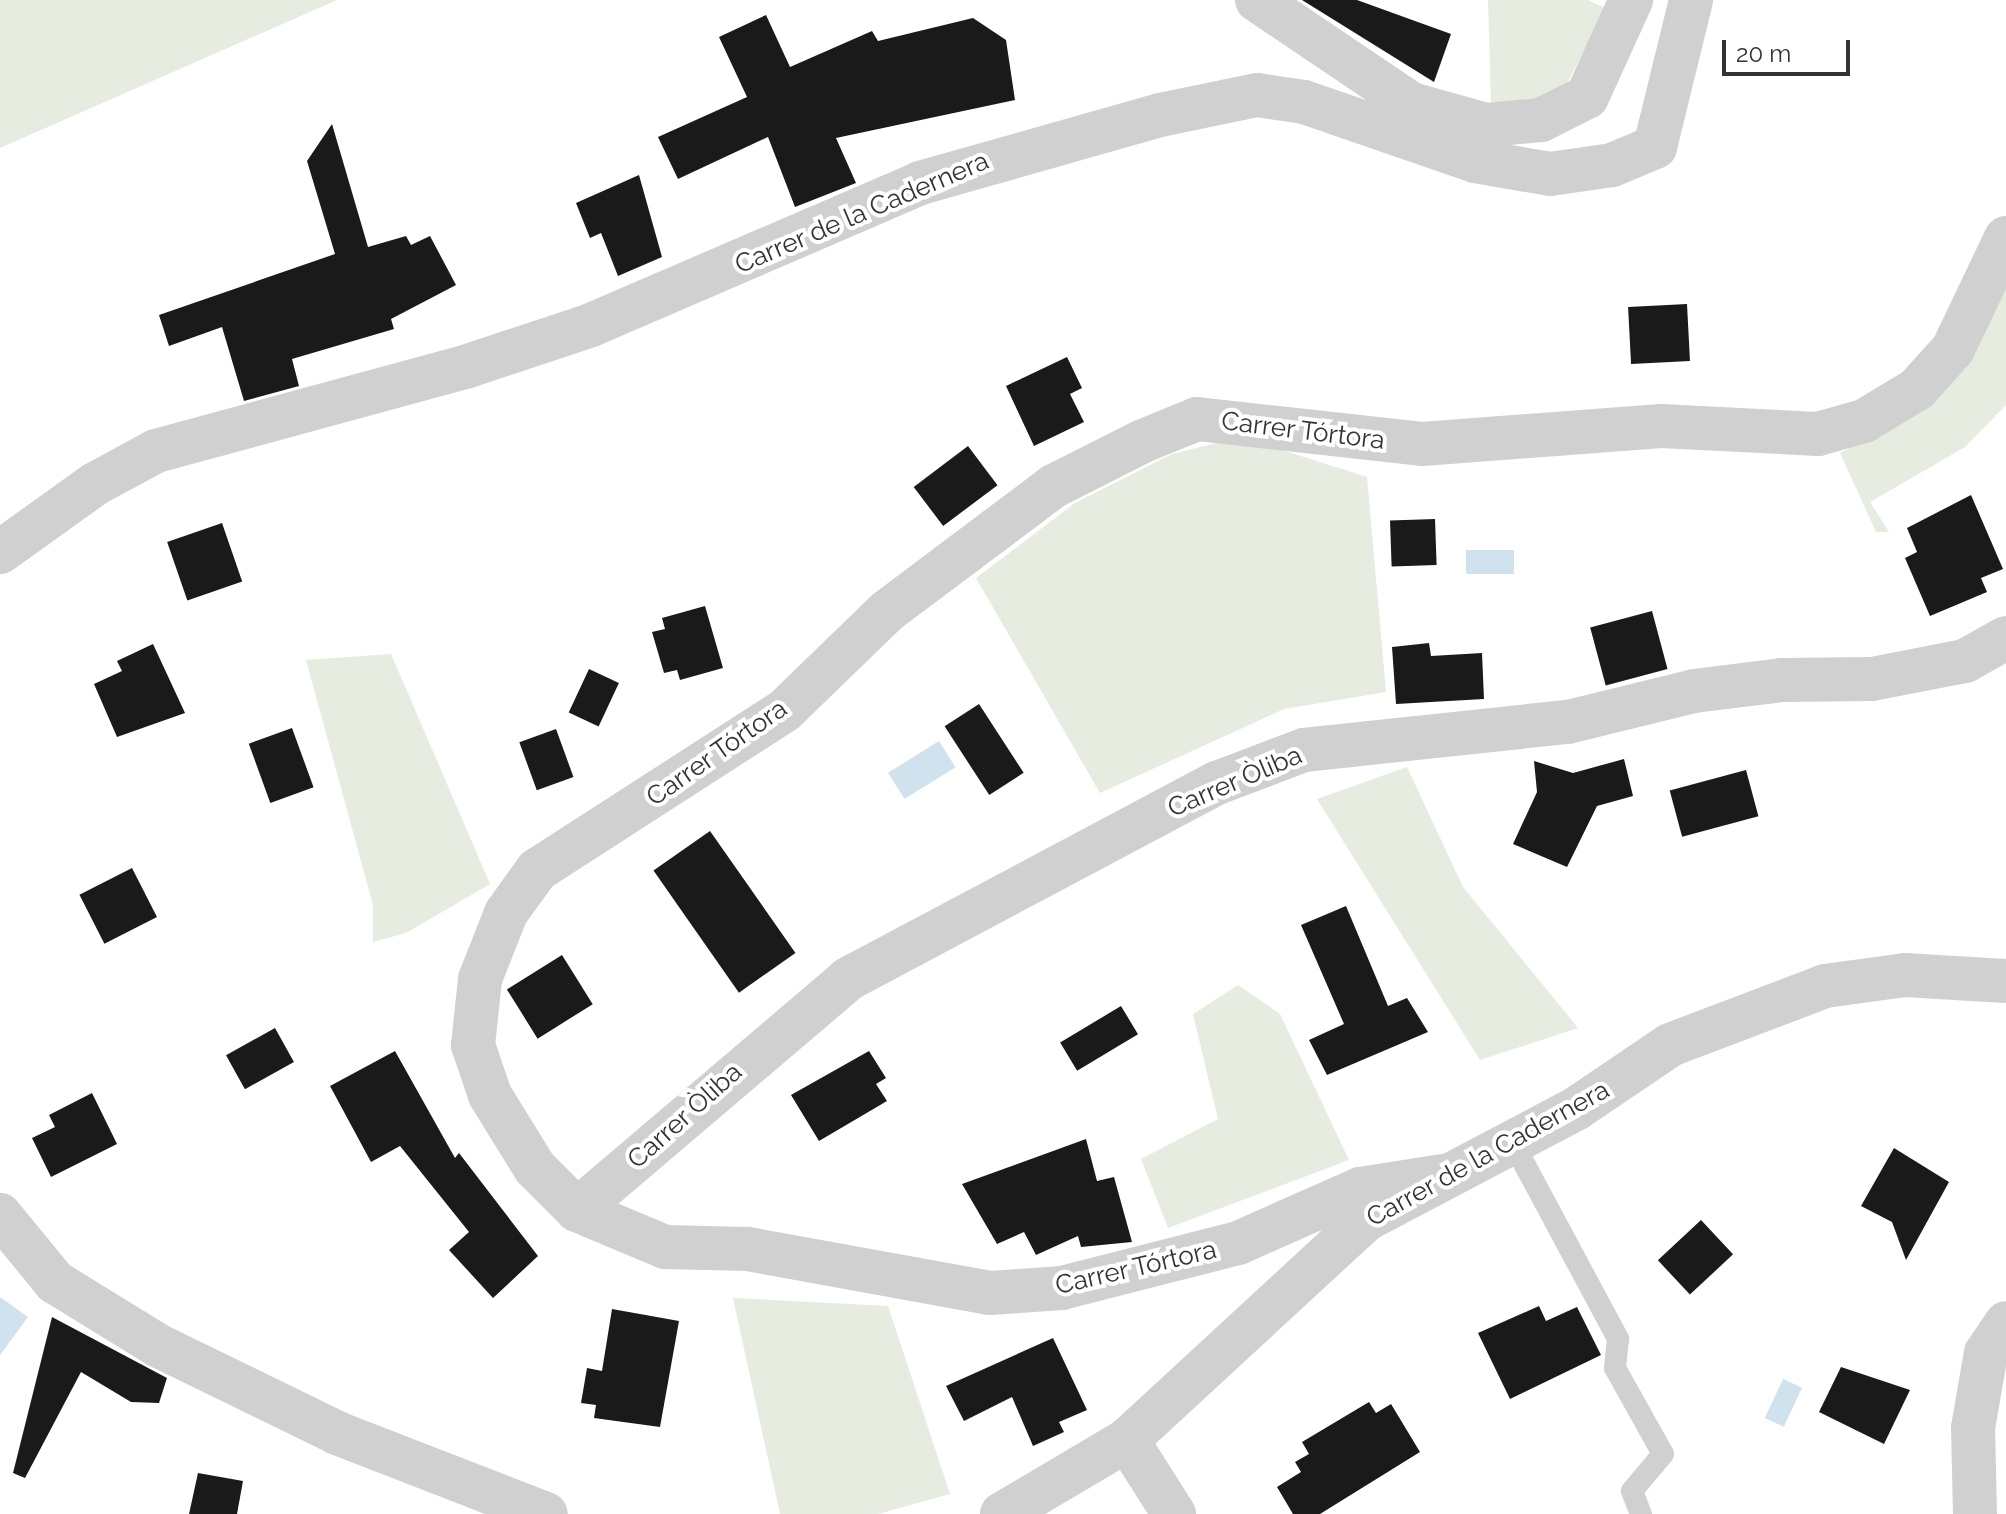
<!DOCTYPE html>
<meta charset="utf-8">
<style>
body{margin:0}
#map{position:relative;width:2006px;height:1514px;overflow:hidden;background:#fff;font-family:Raleway,sans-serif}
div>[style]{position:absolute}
.green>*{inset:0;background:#e6ecdf}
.water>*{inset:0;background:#cfe2ee;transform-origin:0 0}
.building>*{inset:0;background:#1a1a1a;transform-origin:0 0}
.lane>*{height:22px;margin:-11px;padding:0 11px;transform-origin:11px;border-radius:11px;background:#d0d0d0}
.street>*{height:44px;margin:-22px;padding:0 22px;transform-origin:22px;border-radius:22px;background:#d0d0d0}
span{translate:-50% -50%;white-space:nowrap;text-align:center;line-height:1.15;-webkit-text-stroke:8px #fff;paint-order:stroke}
.street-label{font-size:26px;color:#333}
.scale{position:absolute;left:1722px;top:40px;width:128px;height:36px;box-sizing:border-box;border:4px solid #333;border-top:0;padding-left:10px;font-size:24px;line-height:28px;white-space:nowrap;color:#333;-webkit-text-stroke:6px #fff;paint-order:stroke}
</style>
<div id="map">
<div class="green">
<div style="clip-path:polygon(0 0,337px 0,0 148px)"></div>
<div style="clip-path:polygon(1488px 0,1588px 0,1607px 9px,1560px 96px,1491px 104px)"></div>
<div style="clip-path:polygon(2006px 262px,2006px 405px,1965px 447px,1870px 502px,1889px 532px,1876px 532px,1840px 453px,1878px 432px)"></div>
<div style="clip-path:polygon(1241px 437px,1367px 477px,1386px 692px,1284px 709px,1100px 793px,976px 578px,1075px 503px,1172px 454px)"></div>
<div style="clip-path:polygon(391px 654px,490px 884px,406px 933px,373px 942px,373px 905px,306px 660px)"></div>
<div style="clip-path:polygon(1407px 767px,1463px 887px,1578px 1028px,1480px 1060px,1317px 799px)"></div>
<div style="clip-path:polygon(1238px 985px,1280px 1014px,1349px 1160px,1168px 1228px,1141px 1159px,1218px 1119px,1193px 1014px)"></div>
<div style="clip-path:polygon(733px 1298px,888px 1306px,950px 1494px,878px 1514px,780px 1514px)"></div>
</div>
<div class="water">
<div style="left:1466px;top:550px;width:48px;height:24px"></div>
<div style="left:939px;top:741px;width:31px;height:60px;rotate:58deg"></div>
<div style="clip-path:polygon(0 1297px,28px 1317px,0 1355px)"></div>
<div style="left:1783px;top:1379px;width:21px;height:43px;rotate:25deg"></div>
</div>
<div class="building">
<div style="clip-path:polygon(1302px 0,1357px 0,1451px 34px,1434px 82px)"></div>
<div style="clip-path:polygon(766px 15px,790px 67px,872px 31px,878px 41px,973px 18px,1006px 40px,1015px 100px,836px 138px,856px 183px,795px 207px,768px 137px,678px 179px,658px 137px,747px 97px,719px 37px)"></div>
<div style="clip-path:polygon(332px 124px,368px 247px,406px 236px,411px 245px,430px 236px,456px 285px,391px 319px,394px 329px,292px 359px,299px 386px,244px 401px,222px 327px,169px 346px,159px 315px,335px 254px,307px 161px)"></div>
<div style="clip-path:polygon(639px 175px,662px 257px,618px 276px,601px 233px,590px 238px,576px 203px)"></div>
<div style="left:1687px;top:304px;width:57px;height:59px;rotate:87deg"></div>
<div style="clip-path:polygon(1067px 357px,1082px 388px,1070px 394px,1084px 422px,1034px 446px,1006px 386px)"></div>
<div style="left:968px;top:446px;width:49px;height:68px;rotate:53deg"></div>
<div style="clip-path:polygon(1971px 495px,2003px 569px,1981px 578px,1987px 592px,1930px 616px,1905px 558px,1917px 552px,1907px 528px)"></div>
<div style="left:1435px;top:519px;width:46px;height:45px;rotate:88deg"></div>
<div style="left:222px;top:523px;width:62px;height:58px;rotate:71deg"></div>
<div style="clip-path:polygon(705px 606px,723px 668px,680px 680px,677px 670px,664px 673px,652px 632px,665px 629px,662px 618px)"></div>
<div style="left:1652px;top:611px;width:60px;height:64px;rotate:75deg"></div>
<div style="clip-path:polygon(1429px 643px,1431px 656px,1482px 653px,1484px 699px,1396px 704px,1392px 647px)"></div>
<div style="clip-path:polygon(153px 644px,185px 713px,117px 737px,94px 684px,122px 671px,117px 661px)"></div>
<div style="left:589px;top:669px;width:33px;height:48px;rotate:25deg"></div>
<div style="left:979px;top:704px;width:82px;height:41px;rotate:57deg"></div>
<div style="left:292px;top:728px;width:63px;height:46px;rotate:70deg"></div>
<div style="left:556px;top:729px;width:51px;height:39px;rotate:70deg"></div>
<div style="clip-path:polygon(1624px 759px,1633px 796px,1597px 806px,1567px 867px,1513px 844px,1537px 792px,1534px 761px,1573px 773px)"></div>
<div style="left:1746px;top:770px;width:48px;height:79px;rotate:75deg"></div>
<div style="left:710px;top:831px;width:149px;height:69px;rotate:55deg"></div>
<div style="left:132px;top:868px;width:55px;height:59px;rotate:63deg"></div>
<div style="clip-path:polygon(1346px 906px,1388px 1006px,1407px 998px,1428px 1032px,1327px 1075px,1309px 1040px,1344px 1024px,1301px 925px)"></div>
<div style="left:562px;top:955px;width:58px;height:65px;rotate:58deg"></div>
<div style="left:1121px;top:1006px;width:33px;height:71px;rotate:59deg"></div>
<div style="left:275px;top:1028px;width:39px;height:56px;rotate:61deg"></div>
<div style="clip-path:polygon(395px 1051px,455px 1158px,459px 1153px,538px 1256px,493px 1298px,449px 1250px,469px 1232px,400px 1146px,371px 1162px,330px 1086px)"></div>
<div style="clip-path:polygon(869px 1051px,886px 1078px,876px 1084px,887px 1101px,819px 1141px,791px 1095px)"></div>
<div style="clip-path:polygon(92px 1093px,117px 1144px,51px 1177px,32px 1138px,55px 1127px,49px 1115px)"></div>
<div style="clip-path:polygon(1086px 1139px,1097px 1181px,1114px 1177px,1132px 1242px,1081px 1247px,1078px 1236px,1036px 1255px,1024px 1232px,997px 1244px,962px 1184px)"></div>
<div style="clip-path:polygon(1894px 1148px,1949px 1182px,1906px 1260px,1892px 1222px,1861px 1206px)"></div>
<div style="left:1701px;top:1220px;width:47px;height:59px;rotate:47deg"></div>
<div style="clip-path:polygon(1539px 1306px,1546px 1321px,1577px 1307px,1601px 1355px,1510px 1399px,1478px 1333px)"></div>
<div style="clip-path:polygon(612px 1309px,679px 1321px,660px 1427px,594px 1418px,596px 1405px,581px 1403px,587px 1368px,602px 1371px)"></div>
<div style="clip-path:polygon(52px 1317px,167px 1378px,159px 1403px,131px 1402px,81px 1372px,25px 1478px,13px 1473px)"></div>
<div style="clip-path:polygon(1053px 1338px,1087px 1410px,1059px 1422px,1064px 1432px,1033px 1446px,1012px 1397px,964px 1421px,946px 1386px)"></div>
<div style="clip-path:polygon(1841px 1367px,1910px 1390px,1884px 1444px,1819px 1412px)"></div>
<div style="clip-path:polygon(1369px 1402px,1376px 1413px,1391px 1404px,1420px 1452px,1320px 1514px,1293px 1514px,1277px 1487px,1301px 1472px,1295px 1462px,1309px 1454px,1302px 1442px)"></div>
<div style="clip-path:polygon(198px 1473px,243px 1481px,237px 1514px,189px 1514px)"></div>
</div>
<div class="lane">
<div style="left:1512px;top:1141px;width:225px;rotate:61.8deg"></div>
<div style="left:1618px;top:1339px;width:29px;rotate:96deg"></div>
<div style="left:1615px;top:1368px;width:98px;rotate:60.8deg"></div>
<div style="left:1663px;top:1454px;width:48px;rotate:130deg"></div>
<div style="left:1632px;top:1491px;width:25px;rotate:69deg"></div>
</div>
<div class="street">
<div style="left:1257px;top:0;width:186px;rotate:34deg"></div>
<div style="left:1411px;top:104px;width:78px;rotate:15.6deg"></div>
<div style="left:1486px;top:125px;width:55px;rotate:-5.2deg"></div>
<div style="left:1541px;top:120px;width:51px;rotate:-26.6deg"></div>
<div style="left:1587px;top:97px;width:107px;rotate:-65.6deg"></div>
<div style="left:0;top:552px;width:117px;rotate:-35.6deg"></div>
<div style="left:95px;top:484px;width:69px;rotate:-28.4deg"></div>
<div style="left:156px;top:451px;width:320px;rotate:-15.2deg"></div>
<div style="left:465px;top:367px;width:133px;rotate:-18.4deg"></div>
<div style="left:591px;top:325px;width:358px;rotate:-23.3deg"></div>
<div style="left:920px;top:183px;width:249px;rotate:-15.8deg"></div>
<div style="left:1160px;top:115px;width:99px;rotate:-11.7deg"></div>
<div style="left:1257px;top:95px;width:48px;rotate:8.5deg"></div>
<div style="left:1304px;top:102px;width:181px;rotate:19deg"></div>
<div style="left:1475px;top:161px;width:76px;rotate:9.8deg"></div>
<div style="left:1550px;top:174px;width:63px;rotate:-8.3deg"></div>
<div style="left:1612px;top:165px;width:47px;rotate:-22.7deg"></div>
<div style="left:1655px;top:147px;width:151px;rotate:-76.2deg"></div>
<div style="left:1443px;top:1176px;width:84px;rotate:171.1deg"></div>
<div style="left:1360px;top:1189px;width:133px;rotate:156.1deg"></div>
<div style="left:1238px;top:1243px;width:182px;rotate:165.7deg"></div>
<div style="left:1062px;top:1288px;width:72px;rotate:176deg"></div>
<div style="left:990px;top:1293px;width:247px;rotate:-169.7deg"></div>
<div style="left:747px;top:1249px;width:82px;rotate:-178.6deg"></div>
<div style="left:665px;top:1247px;width:95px;rotate:-157.2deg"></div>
<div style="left:577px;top:1210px;width:59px;rotate:-135deg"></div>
<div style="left:535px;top:1168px;width:86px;rotate:-121.7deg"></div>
<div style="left:490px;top:1095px;width:53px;rotate:-108.8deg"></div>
<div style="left:473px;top:1045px;width:66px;rotate:-83.9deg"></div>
<div style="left:480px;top:979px;width:71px;rotate:-68.5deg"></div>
<div style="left:506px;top:913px;width:53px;rotate:-54.2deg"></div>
<div style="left:537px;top:870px;width:294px;rotate:-32.8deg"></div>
<div style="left:784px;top:711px;width:142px;rotate:-44.1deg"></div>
<div style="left:886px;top:612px;width:210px;rotate:-36.9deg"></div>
<div style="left:1054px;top:486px;width:100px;rotate:-26.8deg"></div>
<div style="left:1143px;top:441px;width:58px;rotate:-22.2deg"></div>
<div style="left:1197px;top:419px;width:226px;rotate:6.3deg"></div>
<div style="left:1422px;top:444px;width:240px;rotate:-4.3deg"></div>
<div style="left:1661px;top:426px;width:157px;rotate:2.9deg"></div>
<div style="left:1818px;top:434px;width:48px;rotate:-15.8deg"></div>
<div style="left:1864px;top:421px;width:62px;rotate:-31.1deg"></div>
<div style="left:1917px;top:389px;width:54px;rotate:-48deg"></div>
<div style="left:1953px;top:349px;width:123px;rotate:-64.5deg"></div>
<div style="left:577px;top:1210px;width:356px;rotate:-40.4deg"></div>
<div style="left:848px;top:979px;width:418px;rotate:-28deg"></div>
<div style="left:1217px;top:783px;width:93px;rotate:-20.8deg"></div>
<div style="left:1304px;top:750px;width:265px;rotate:-6.1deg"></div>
<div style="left:1568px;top:722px;width:130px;rotate:-13.8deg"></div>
<div style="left:1694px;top:691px;width:89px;rotate:-7.1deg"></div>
<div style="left:1782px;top:680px;width:90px;rotate:-0.6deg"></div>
<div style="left:1872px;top:679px;width:95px;rotate:-11deg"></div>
<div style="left:1965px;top:661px;width:47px;rotate:-29.3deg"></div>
<div style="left:0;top:1215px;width:87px;rotate:50.6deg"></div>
<div style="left:55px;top:1282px;width:122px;rotate:31.6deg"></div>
<div style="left:159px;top:1346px;width:198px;rotate:26deg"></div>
<div style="left:337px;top:1433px;width:224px;rotate:21.2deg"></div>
<div style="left:1127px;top:1440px;width:88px;rotate:57.6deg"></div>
<div style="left:1002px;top:1514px;width:145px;rotate:-30.6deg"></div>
<div style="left:1127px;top:1440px;width:324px;rotate:-42.7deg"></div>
<div style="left:1365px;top:1220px;width:240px;rotate:-27.8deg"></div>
<div style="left:1577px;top:1108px;width:112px;rotate:-34.1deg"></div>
<div style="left:1670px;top:1045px;width:166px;rotate:-20.8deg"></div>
<div style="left:1825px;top:986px;width:81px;rotate:-7.8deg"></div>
<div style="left:1905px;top:975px;width:101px;rotate:3.4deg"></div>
<div style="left:1975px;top:1514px;width:86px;rotate:-91.3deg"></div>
<div style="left:1973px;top:1428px;width:76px;rotate:-80.2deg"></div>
<div style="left:1986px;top:1353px;width:36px;rotate:-56deg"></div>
</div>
<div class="street-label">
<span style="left:862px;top:213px;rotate:-23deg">Carrer de la Cadernera</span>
<span style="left:1303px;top:431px;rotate:7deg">Carrer Tórtora</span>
<span style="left:717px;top:753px;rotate:-35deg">Carrer Tórtora</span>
<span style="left:1235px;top:782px;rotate:-23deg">Carrer Òliba</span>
<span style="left:685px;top:1116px;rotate:-42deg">Carrer Òliba</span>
<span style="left:1488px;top:1154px;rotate:-29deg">Carrer de la Cadernera</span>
<span style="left:1136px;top:1268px;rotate:-13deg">Carrer Tórtora</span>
</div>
<div class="scale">20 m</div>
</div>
